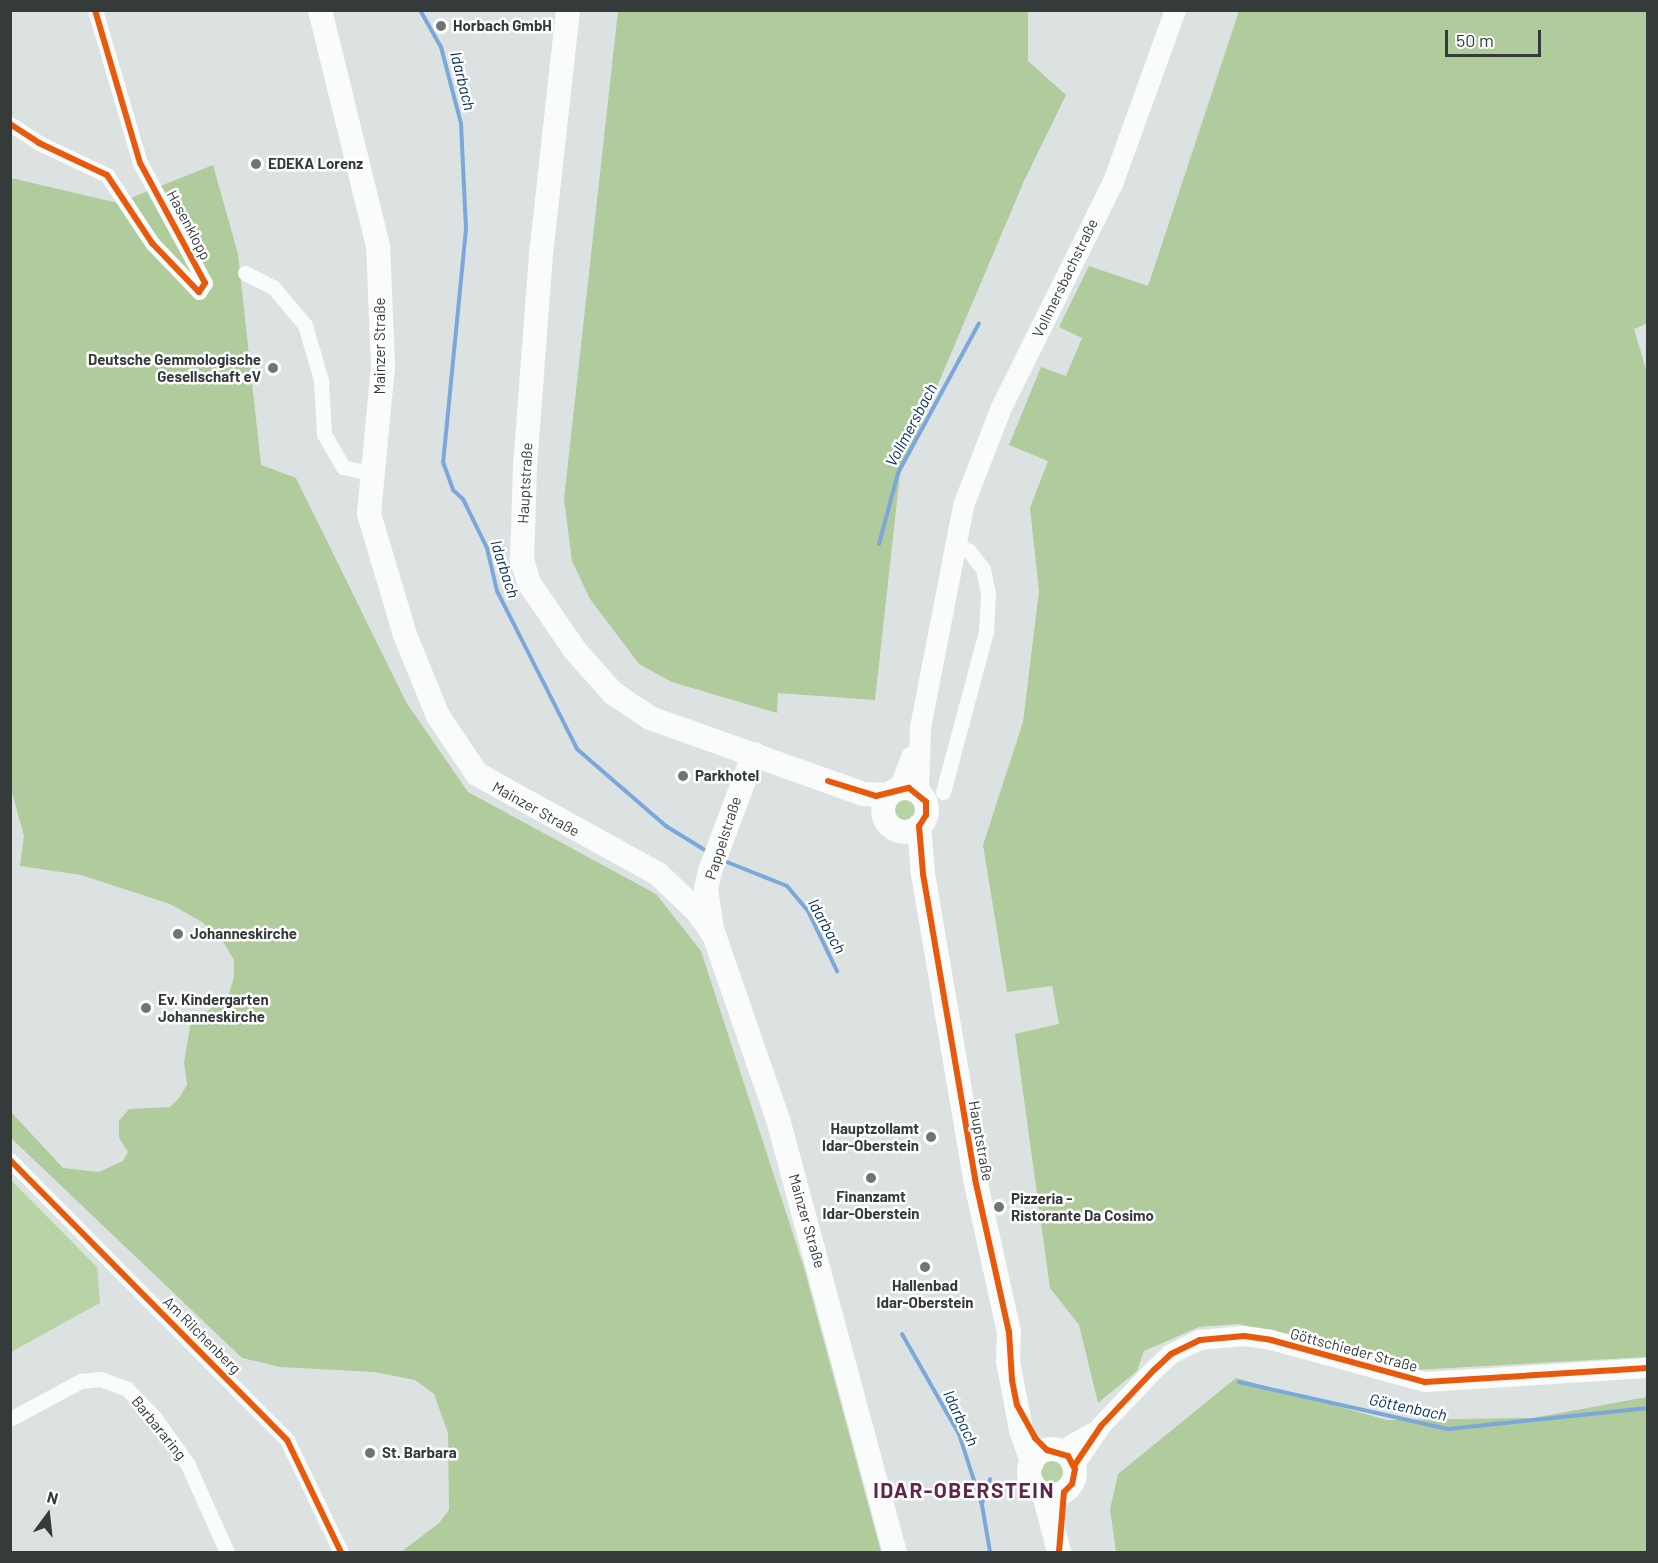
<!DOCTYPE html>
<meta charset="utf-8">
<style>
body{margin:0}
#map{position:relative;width:1658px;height:1563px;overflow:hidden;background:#dce2e2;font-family:Barlow,sans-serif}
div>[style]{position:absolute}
.green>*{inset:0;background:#b8d3a6}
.round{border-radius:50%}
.forest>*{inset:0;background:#b0cb9c}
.stream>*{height:4px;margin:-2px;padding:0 2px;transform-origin:2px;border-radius:2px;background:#7ba8da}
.minor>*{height:15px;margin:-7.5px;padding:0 7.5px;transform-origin:7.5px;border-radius:7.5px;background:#fafbfb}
.tertiary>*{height:20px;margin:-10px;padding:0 10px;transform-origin:10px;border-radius:10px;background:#fafbfb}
.secondary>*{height:21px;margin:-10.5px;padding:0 10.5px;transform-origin:10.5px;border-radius:10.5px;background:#fafbfb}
.primary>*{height:24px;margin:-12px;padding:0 12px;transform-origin:12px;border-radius:12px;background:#fafbfb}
.primary>.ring{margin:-12px;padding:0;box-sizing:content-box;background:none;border:24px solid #fafbfb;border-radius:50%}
.cycleway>*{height:6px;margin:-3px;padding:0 3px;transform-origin:3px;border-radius:3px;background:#e8590c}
.dots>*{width:16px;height:16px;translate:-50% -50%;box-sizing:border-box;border:3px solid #fff;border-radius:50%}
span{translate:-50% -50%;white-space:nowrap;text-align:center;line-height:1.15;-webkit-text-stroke:5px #fff;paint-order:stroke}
.poi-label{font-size:15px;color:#353b3a;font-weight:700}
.left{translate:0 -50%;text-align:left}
.right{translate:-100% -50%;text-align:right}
.street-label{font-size:15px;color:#353b3a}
.water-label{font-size:16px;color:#012e5b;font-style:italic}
.district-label{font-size:21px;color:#61244a;font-weight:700;letter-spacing:1.5px}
.frame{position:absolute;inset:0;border:12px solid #353b3a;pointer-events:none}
.north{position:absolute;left:18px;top:1485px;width:60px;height:60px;-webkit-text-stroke:4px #fff;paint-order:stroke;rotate:15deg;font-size:16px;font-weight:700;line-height:24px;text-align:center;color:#353b3a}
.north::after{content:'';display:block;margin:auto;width:21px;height:27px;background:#353b3a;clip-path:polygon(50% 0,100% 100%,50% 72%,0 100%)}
.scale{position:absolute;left:1445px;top:30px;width:96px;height:27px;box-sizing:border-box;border:3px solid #353b3a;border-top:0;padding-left:8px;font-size:18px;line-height:21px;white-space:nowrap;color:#353b3a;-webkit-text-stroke:4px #fff;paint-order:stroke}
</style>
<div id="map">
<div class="green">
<div class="round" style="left:891px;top:797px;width:26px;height:26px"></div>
<div style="clip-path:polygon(10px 1179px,97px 1267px,100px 1303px,11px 1352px)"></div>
<div class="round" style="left:1039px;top:1461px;width:26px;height:26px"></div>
</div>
<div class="forest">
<div style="clip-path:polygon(618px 11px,1028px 11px,1028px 61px,1066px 95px,1024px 181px,900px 474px,875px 700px,778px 693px,777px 713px,672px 682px,639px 664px,590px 599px,572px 561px,564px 499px)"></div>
<div style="clip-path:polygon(1239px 11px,1647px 11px,1648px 323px,1634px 329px,1648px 376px,1647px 1357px,1414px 1370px,1239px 1324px,1199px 1327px,1144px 1351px,1137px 1371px,1098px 1403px,1079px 1325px,1050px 1288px,1015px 1034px,1059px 1024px,1052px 986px,1007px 992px,983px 845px,1023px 722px,1039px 591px,1030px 508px,1048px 461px,1009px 445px,1041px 367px,1066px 376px,1082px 338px,1059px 327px,1089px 266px,1148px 286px)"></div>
<div style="clip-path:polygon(213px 165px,238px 254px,261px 465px,296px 478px,406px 702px,468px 792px,656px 894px,701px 951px,804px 1268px,881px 1552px,401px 1552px,439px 1523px,449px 1510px,448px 1433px,434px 1394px,415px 1380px,375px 1372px,280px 1367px,242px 1358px,11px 1138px,11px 1112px,63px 1168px,99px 1172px,123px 1161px,128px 1152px,119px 1138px,119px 1121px,129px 1109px,170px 1107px,179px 1098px,187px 1085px,184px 1062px,191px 1022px,228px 997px,234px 977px,234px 960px,223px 942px,202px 922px,170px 904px,81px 875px,20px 866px,24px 836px,11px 789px,11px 178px,118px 203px)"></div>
<div style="clip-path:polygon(1236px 1378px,1387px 1420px,1533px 1418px,1647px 1397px,1647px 1552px,1116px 1552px,1110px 1509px,1118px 1474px)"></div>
</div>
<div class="stream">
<div style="left:420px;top:10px;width:43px;rotate:60.4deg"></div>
<div style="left:441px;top:47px;width:79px;rotate:75.3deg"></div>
<div style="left:461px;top:123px;width:106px;rotate:87.3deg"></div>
<div style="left:466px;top:229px;width:234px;rotate:95.6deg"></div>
<div style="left:443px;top:462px;width:30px;rotate:70deg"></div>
<div style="left:453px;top:490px;width:13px;rotate:42deg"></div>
<div style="left:463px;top:499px;width:55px;rotate:63.9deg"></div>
<div style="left:487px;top:548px;width:44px;rotate:76.9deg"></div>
<div style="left:497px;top:591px;width:177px;rotate:63.1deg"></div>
<div style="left:577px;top:749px;width:118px;rotate:40.9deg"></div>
<div style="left:666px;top:826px;width:49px;rotate:31.8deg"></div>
<div style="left:879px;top:544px;width:73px;rotate:-75deg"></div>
<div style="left:898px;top:473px;width:170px;rotate:-61.6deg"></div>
<div style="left:722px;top:860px;width:70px;rotate:21.8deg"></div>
<div style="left:787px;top:886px;width:33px;rotate:50deg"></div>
<div style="left:808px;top:911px;width:67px;rotate:64.2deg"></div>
<div style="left:902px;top:1334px;width:115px;rotate:60.3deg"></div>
<div style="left:959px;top:1434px;width:75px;rotate:72.1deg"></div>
<div style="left:982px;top:1505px;width:48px;rotate:80.3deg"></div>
<div style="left:1239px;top:1382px;width:214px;rotate:12.7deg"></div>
<div style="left:1448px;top:1429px;width:201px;rotate:-6deg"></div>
<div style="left:982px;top:1504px;width:26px;rotate:-72deg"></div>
</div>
<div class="minor">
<div style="left:10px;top:124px;width:35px;rotate:33deg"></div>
<div style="left:39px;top:143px;width:75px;rotate:25.2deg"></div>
<div style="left:107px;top:175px;width:82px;rotate:56.5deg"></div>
<div style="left:152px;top:243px;width:68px;rotate:46.2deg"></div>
<div style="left:199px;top:292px;width:11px;rotate:-56deg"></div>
<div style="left:205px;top:283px;width:136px;rotate:-118.4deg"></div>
<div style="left:140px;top:163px;width:159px;rotate:-106.4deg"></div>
<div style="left:245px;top:273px;width:31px;rotate:27deg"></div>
<div style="left:273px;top:287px;width:50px;rotate:49.9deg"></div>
<div style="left:305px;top:325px;width:57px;rotate:73.8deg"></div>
<div style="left:321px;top:380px;width:54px;rotate:86.8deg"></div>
<div style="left:324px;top:434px;width:38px;rotate:60deg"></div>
<div style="left:343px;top:467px;width:28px;rotate:13deg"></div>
<div style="left:943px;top:792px;width:166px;rotate:-75deg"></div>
<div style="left:986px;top:632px;width:39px;rotate:-87deg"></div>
<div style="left:988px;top:593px;width:25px;rotate:-102deg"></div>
<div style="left:983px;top:569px;width:23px;rotate:-128deg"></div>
<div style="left:969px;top:551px;width:17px;rotate:-156deg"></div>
<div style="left:10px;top:1160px;width:394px;rotate:45.3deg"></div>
<div style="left:287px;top:1440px;width:124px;rotate:64.3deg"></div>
<div style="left:10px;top:1419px;width:81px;rotate:-28.2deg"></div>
<div style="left:81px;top:1381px;width:19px;rotate:-6deg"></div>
<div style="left:100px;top:1379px;width:29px;rotate:20deg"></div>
<div style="left:127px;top:1389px;width:39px;rotate:46deg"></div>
<div style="left:154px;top:1417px;width:57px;rotate:54.3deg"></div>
<div style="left:187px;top:1463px;width:98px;rotate:65.8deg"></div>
</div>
<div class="tertiary">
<div style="left:1061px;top:1451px;width:36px;rotate:-30deg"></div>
<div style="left:1074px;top:1466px;width:48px;rotate:-56deg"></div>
<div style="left:1101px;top:1426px;width:77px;rotate:-46.6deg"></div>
<div style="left:1154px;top:1370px;width:23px;rotate:-43deg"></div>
<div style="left:1171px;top:1354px;width:32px;rotate:-26deg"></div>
<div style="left:1200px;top:1340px;width:44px;rotate:-5.2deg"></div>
<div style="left:1244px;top:1336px;width:27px;rotate:8deg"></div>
<div style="left:1271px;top:1340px;width:160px;rotate:15.3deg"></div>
<div style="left:1425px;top:1382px;width:223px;rotate:-3.6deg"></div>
</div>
<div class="secondary">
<div style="left:899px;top:788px;width:34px;rotate:-69deg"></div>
<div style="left:918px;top:792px;width:65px;rotate:-88.2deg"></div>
<div style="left:920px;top:727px;width:226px;rotate:-79deg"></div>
<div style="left:963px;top:505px;width:105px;rotate:-68.8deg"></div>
<div style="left:1001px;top:407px;width:252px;rotate:-63.6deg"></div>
<div style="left:1113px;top:181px;width:182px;rotate:-70.1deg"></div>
</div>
<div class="primary">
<div style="left:320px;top:10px;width:243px;rotate:76.2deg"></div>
<div style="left:378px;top:246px;width:120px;rotate:87.6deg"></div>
<div style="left:383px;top:366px;width:149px;rotate:95.4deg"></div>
<div style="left:369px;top:514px;width:126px;rotate:73.4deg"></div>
<div style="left:405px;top:635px;width:87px;rotate:67.8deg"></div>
<div style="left:438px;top:716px;width:70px;rotate:56.1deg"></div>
<div style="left:477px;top:774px;width:207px;rotate:28.9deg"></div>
<div style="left:658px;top:874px;width:52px;rotate:43.5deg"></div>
<div style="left:696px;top:910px;width:31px;rotate:54deg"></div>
<div style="left:714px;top:935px;width:199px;rotate:70.9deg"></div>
<div style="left:779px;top:1123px;width:444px;rotate:74.9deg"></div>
<div style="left:568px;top:10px;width:245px;rotate:96.3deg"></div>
<div style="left:541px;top:254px;width:214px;rotate:94.3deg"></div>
<div style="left:525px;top:467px;width:93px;rotate:91.8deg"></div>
<div style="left:522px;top:560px;width:24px;rotate:73deg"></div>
<div style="left:529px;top:583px;width:80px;rotate:55.7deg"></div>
<div style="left:574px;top:649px;width:59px;rotate:48.4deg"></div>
<div style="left:613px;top:693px;width:45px;rotate:34deg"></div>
<div style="left:650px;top:718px;width:227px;rotate:19.6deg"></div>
<div style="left:864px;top:794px;width:24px;rotate:2deg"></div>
<div class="ring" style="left:883px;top:788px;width:20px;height:20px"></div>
<div style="left:919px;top:826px;width:48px;rotate:85.2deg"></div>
<div style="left:923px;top:874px;width:309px;rotate:80.3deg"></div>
<div style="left:975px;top:1179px;width:157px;rotate:77.5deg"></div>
<div style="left:1009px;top:1332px;width:29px;rotate:92deg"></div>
<div style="left:1008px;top:1361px;width:70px;rotate:79.3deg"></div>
<div style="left:1021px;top:1430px;width:34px;rotate:71deg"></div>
<div style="left:712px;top:929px;width:40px;rotate:-98.5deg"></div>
<div style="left:706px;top:889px;width:18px;rotate:-77deg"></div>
<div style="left:710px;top:871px;width:125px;rotate:-69.4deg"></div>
<div class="ring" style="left:1029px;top:1449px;width:22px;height:22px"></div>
<div style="left:1044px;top:1494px;width:60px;rotate:75.5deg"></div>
</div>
<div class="cycleway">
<div style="left:10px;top:124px;width:35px;rotate:33deg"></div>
<div style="left:39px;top:143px;width:75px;rotate:25.2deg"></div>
<div style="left:107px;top:175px;width:82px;rotate:56.5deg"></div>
<div style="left:152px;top:243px;width:68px;rotate:46.2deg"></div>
<div style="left:199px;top:292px;width:11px;rotate:-56deg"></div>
<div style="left:205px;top:283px;width:136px;rotate:-118.4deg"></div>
<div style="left:140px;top:163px;width:159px;rotate:-106.4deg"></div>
<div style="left:828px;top:781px;width:50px;rotate:17.4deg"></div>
<div style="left:876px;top:796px;width:34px;rotate:-14deg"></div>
<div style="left:909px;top:788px;width:22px;rotate:39deg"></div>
<div style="left:926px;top:802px;width:13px;rotate:90deg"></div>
<div style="left:926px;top:815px;width:13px;rotate:122deg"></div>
<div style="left:919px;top:826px;width:48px;rotate:85.2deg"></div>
<div style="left:923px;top:874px;width:309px;rotate:80.3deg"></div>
<div style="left:975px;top:1179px;width:157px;rotate:77.5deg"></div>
<div style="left:1009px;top:1332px;width:48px;rotate:86.4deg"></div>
<div style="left:1012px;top:1380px;width:25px;rotate:79deg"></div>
<div style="left:1017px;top:1405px;width:38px;rotate:61deg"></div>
<div style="left:1035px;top:1438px;width:17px;rotate:45deg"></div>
<div style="left:1047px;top:1450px;width:22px;rotate:16deg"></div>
<div style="left:1068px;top:1456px;width:15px;rotate:62deg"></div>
<div style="left:1075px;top:1469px;width:15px;rotate:101deg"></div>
<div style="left:1072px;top:1484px;width:11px;rotate:135deg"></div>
<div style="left:1064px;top:1492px;width:60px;rotate:94.8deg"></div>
<div style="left:10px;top:1160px;width:394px;rotate:45.3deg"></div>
<div style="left:287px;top:1440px;width:124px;rotate:64.3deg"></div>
<div style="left:1074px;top:1466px;width:48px;rotate:-56deg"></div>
<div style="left:1101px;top:1426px;width:77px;rotate:-46.6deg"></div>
<div style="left:1154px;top:1370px;width:23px;rotate:-43deg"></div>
<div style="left:1171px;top:1354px;width:32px;rotate:-26deg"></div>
<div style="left:1200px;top:1340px;width:44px;rotate:-5.2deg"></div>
<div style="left:1244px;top:1336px;width:27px;rotate:8deg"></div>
<div style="left:1271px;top:1340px;width:160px;rotate:15.3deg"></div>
<div style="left:1425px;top:1382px;width:223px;rotate:-3.6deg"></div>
</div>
<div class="dots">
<div style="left:441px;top:26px;background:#6f7575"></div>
<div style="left:256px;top:164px;background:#6f7575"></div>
<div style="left:273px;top:368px;background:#6f7575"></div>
<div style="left:683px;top:776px;background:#6f7575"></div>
<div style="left:178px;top:934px;background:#6f7575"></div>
<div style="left:146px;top:1008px;background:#6f7575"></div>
<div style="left:931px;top:1137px;background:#6f7575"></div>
<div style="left:871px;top:1178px;background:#6f7575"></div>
<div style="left:999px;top:1207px;background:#6f7575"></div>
<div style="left:925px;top:1267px;background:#6f7575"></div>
<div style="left:370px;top:1453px;background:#6f7575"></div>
</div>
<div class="poi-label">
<span class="left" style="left:453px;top:26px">Horbach GmbH</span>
<span class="left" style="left:268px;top:164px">EDEKA Lorenz</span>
<span class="right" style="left:261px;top:368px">Deutsche Gemmologische<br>Gesellschaft eV</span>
<span class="left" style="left:695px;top:776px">Parkhotel</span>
<span class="left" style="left:190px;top:934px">Johanneskirche</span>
<span class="left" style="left:158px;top:1008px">Ev. Kindergarten<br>Johanneskirche</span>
<span class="right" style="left:919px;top:1137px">Hauptzollamt<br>Idar-Oberstein</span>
<span style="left:871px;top:1205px">Finanzamt<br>Idar-Oberstein</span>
<span class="left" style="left:1011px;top:1207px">Pizzeria -<br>Ristorante Da Cosimo</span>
<span style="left:925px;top:1294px">Hallenbad<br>Idar-Oberstein</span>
<span class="left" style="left:382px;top:1453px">St. Barbara</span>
</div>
<div class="street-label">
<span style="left:189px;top:225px;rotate:62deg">Hasenklopp</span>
<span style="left:1065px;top:278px;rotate:-64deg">Vollmersbachstraße</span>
<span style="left:380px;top:346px;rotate:-90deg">Mainzer Straße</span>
<span style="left:525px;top:483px;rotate:-87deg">Hauptstraße</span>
<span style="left:536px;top:809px;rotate:29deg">Mainzer Straße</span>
<span style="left:723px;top:838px;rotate:-72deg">Pappelstraße</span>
<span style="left:981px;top:1141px;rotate:80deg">Hauptstraße</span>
<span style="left:807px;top:1221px;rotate:74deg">Mainzer Straße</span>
<span style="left:202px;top:1335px;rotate:45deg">Am Rilchenberg</span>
<span style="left:1354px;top:1350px;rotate:15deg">Göttschieder Straße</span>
<span style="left:159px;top:1428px;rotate:51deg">Barbararing</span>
</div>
<div class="water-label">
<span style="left:463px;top:81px;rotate:76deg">Idarbach</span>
<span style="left:911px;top:425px;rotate:-62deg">Vollmersbach</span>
<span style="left:505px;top:569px;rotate:72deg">Idarbach</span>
<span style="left:827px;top:926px;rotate:61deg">Idarbach</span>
<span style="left:1408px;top:1407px;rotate:12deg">Göttenbach</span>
<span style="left:961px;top:1418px;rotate:64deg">Idarbach</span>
</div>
<div class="district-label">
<span style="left:964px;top:1490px">IDAR-OBERSTEIN</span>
</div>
<div class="frame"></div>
<div class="north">N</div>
<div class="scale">50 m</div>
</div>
